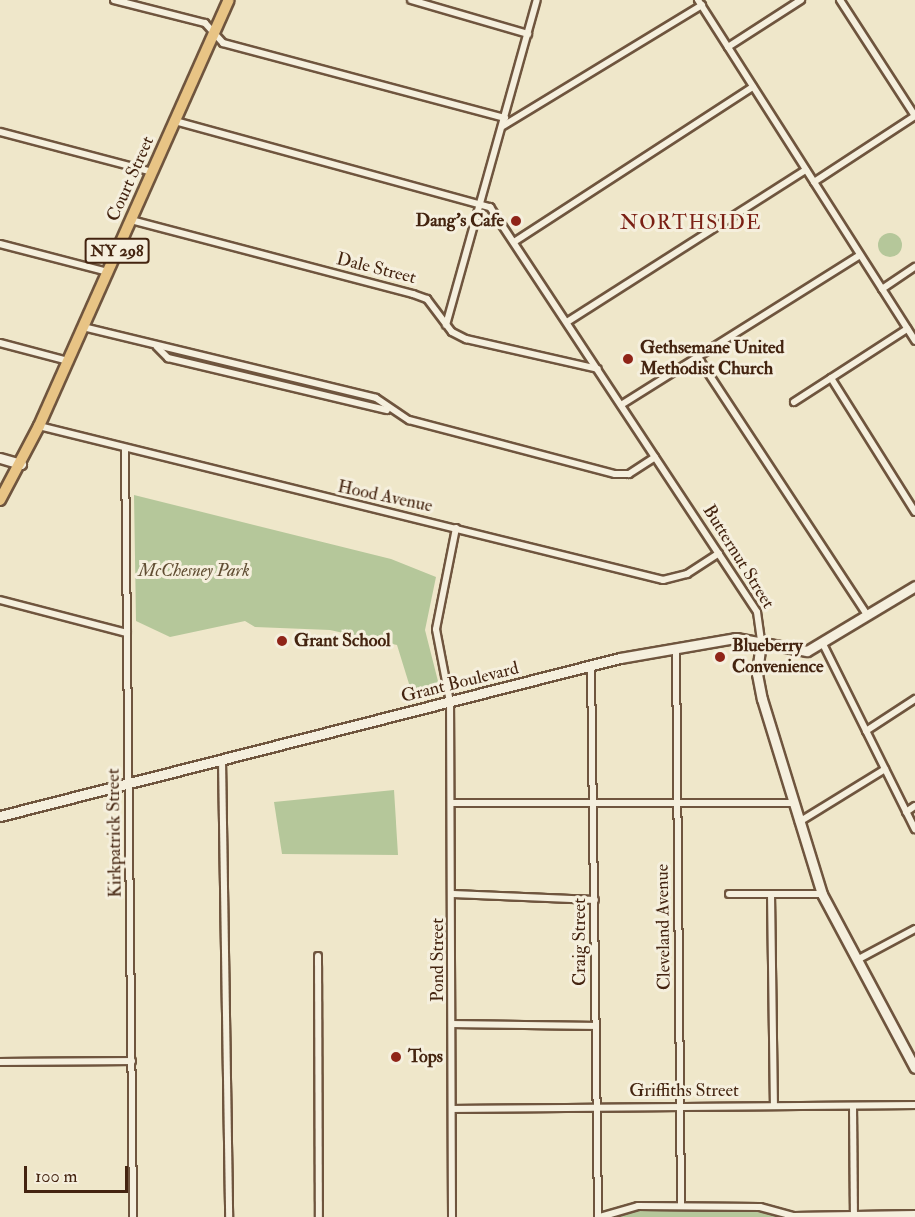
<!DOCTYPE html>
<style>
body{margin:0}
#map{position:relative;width:915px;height:1217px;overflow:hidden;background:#efe7ca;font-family:"IM FELL Double Pica",serif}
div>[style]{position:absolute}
.green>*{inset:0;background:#b5c79a}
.round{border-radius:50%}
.roads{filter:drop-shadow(2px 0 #6f553e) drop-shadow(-2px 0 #6f553e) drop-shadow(0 2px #6f553e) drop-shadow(0 -2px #6f553e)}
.street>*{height:6px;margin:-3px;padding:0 3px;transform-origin:3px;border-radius:3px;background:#f5efdd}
.secondary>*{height:9px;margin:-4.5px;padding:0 4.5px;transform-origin:4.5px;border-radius:4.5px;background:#f5efdd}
.primary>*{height:10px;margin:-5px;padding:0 5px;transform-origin:5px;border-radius:5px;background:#e8c485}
.dots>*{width:16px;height:16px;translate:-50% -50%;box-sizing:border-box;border:3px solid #f5efdd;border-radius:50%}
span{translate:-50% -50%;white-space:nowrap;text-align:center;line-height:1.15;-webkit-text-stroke:6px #f5efdd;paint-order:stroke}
.shield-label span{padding:2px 4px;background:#f5efdd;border:2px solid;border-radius:4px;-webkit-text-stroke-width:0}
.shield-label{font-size:16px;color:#442410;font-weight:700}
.street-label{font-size:18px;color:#442410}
.poi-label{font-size:18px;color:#442410;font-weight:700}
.right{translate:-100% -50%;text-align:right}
.left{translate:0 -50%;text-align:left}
.park-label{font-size:18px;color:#604d32;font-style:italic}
.neighbourhood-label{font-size:20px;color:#7a1f14;letter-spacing:1.5px}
.scale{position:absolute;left:24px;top:1166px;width:104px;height:27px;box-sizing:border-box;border:3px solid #442410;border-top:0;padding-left:8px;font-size:18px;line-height:21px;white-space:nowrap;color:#442410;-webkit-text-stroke:4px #f5efdd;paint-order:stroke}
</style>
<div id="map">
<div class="green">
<div class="round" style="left:878px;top:233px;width:24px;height:24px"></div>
<div style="clip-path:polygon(134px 495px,391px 559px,436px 577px,425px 630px,441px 693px,414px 700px,397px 645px,330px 630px,255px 627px,245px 621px,170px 637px,136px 621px)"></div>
<div style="clip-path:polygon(394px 790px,398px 855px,282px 854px,274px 802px)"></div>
<div style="clip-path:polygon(633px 1209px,740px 1209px,784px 1217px,607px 1217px)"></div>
</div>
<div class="roads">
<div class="street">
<div style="left:114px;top:0;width:94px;rotate:14.2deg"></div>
<div style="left:205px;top:23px;width:27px;rotate:48deg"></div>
<div style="left:223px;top:43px;width:292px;rotate:14.9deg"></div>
<div style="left:411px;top:0;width:122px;rotate:16.2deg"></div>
<div style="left:698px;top:0;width:404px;rotate:57.5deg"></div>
<div style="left:840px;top:0;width:138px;rotate:57.1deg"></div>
<div style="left:728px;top:47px;width:87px;rotate:-32.8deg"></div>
<div style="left:175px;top:121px;width:327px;rotate:15.3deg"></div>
<div style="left:490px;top:207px;width:485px;rotate:56.6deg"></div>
<div style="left:757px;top:612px;width:29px;rotate:82deg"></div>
<div style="left:503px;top:126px;width:233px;rotate:-31.3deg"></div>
<div style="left:0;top:132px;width:157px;rotate:14.7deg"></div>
<div style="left:814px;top:182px;width:121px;rotate:-33.2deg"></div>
<div style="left:131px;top:220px;width:292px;rotate:14.7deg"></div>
<div style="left:413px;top:294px;width:15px;rotate:20deg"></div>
<div style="left:427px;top:299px;width:41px;rotate:52.9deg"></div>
<div style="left:452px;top:332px;width:16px;rotate:27deg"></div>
<div style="left:466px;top:339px;width:135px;rotate:12.8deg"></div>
<div style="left:514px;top:242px;width:285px;rotate:-33deg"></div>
<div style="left:0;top:244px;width:112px;rotate:14.5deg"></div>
<div style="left:882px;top:289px;width:40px;rotate:-34deg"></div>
<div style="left:567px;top:322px;width:283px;rotate:-32.5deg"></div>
<div style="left:446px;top:325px;width:337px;rotate:-74.4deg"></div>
<div style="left:83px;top:327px;width:301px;rotate:13.6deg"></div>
<div style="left:376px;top:398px;width:40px;rotate:34deg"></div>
<div style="left:409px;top:420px;width:213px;rotate:14.7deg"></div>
<div style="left:615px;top:474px;width:14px"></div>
<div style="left:629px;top:474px;width:31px;rotate:-33deg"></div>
<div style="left:0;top:343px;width:70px;rotate:14.8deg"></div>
<div style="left:157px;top:347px;width:16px;rotate:45deg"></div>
<div style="left:168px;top:358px;width:225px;rotate:13.4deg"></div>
<div style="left:697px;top:356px;width:311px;rotate:56.7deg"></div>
<div style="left:831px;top:378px;width:158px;rotate:57.9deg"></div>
<div style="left:794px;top:402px;width:135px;rotate:-32.9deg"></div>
<div style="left:621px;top:405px;width:282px;rotate:-32.1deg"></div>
<div style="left:39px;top:426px;width:643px;rotate:13.86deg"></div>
<div style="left:663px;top:580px;width:25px;rotate:-14deg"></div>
<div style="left:687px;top:574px;width:38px;rotate:-33deg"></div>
<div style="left:125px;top:449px;width:768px;rotate:89.4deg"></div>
<div style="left:0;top:600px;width:131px;rotate:14.6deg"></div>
<div style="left:823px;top:644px;width:207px;rotate:63.6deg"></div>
<div style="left:676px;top:648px;width:558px;rotate:89.49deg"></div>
<div style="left:591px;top:666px;width:551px;rotate:89.27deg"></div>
<div style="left:866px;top:731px;width:59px;rotate:-33.1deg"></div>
<div style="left:222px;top:760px;width:457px;rotate:89.1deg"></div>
<div style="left:451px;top:803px;width:343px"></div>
<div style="left:906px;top:812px;width:11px;rotate:-34deg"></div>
<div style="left:799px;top:822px;width:101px;rotate:-31.6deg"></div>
<div style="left:453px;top:894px;width:142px;rotate:2.4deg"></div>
<div style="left:729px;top:894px;width:93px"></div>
<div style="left:771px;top:894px;width:212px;rotate:89.2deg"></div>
<div style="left:318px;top:956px;width:261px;rotate:89.8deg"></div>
<div style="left:857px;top:960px;width:66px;rotate:-28.1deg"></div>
<div style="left:453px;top:1024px;width:143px;rotate:0.8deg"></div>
<div style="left:0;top:1062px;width:132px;rotate:-0.4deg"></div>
<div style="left:853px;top:1106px;width:109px;rotate:89.5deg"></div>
<div style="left:452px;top:1109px;width:463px;rotate:-0.5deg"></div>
<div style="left:452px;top:1217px;width:515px;rotate:-90.22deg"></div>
<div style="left:450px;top:702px;width:74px;rotate:-100.9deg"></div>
<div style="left:436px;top:629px;width:103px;rotate:-78.8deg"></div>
<div style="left:600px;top:1217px;width:40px;rotate:-16deg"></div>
<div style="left:638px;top:1206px;width:122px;rotate:0.5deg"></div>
<div style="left:760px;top:1207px;width:35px;rotate:15deg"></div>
<div style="left:794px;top:1216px;width:121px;rotate:-0.9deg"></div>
</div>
<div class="secondary">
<div style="left:0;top:458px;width:22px;rotate:16deg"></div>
<div style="left:761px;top:641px;width:33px;rotate:97deg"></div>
<div style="left:757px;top:674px;width:25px;rotate:79deg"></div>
<div style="left:762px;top:699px;width:204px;rotate:72.9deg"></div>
<div style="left:822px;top:894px;width:197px;rotate:61.9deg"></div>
<div style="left:0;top:816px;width:640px;rotate:-14.3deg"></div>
<div style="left:620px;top:658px;width:118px;rotate:-9.8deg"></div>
<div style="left:736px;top:638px;width:72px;rotate:10.4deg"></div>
<div style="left:807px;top:651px;width:126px;rotate:-31deg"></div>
</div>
<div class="primary">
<div style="left:0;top:500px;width:84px;rotate:-62.2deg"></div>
<div style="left:39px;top:426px;width:466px;rotate:-66deg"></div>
</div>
</div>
<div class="dots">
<div style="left:516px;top:221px;background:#8f2418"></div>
<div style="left:628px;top:359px;background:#8f2418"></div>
<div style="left:282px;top:641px;background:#8f2418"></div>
<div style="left:720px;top:657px;background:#8f2418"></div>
<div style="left:396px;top:1057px;background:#8f2418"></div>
</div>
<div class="shield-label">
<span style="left:117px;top:251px">NY 298</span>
</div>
<div class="street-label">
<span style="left:131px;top:179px;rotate:-66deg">Court Street</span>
<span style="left:376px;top:269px;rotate:14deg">Dale Street</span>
<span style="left:385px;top:497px;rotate:12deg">Hood Avenue</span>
<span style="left:738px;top:557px;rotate:58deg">Butternut Street</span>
<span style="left:460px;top:683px;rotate:-14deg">Grant Boulevard</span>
<span style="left:115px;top:833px;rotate:-91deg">Kirkpatrick Street</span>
<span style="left:664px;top:927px;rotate:-91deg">Cleveland Avenue</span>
<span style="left:580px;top:942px;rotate:-90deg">Craig Street</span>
<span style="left:438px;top:960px;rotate:-90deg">Pond Street</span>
<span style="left:684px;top:1091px">Griffiths Street</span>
</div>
<div class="poi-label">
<span class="right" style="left:504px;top:221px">Dang's Cafe</span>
<span class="left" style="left:640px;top:359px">Gethsemane United<br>Methodist Church</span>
<span class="left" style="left:294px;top:641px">Grant School</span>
<span class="left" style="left:732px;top:657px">Blueberry<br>Convenience</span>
<span class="left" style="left:408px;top:1057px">Tops</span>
</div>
<div class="park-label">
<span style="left:194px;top:571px">McChesney Park</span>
</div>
<div class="neighbourhood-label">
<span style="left:691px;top:222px">NORTHSIDE</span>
</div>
<div class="scale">100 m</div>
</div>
